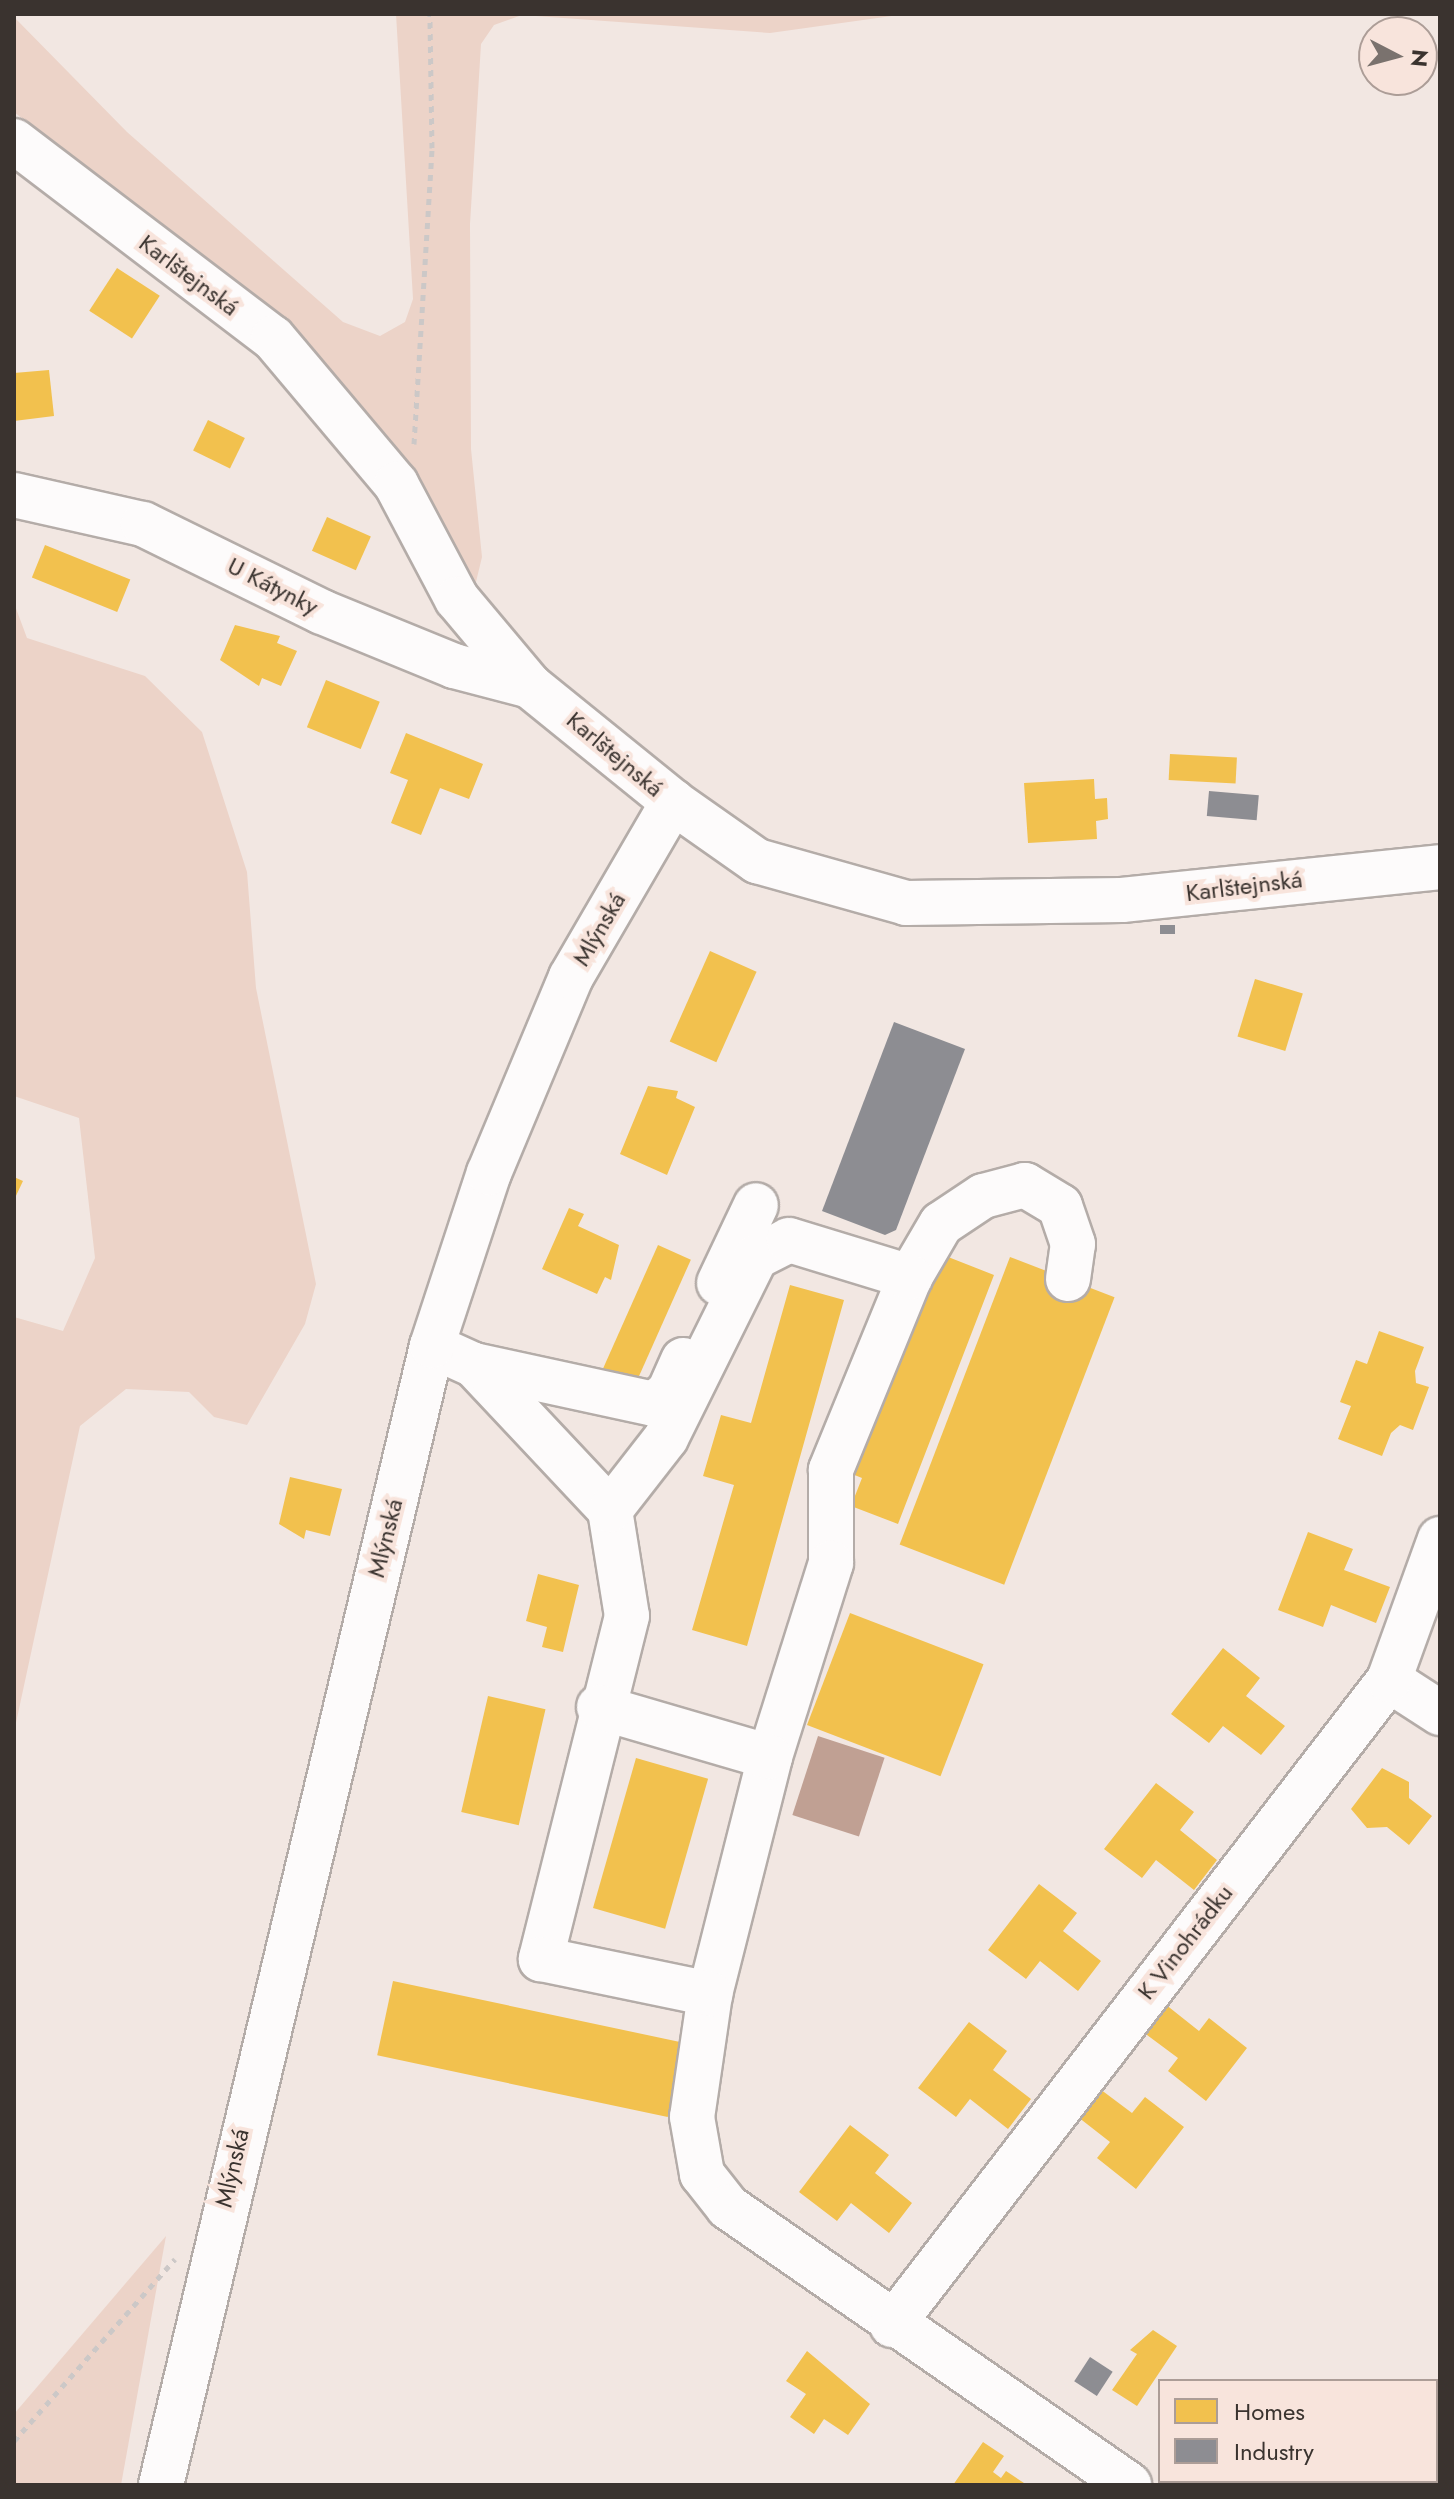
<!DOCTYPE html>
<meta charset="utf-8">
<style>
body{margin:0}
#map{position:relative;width:1454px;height:2499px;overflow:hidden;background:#f2e7e2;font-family:Jost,sans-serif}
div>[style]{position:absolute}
.green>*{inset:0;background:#ecd3c8}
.water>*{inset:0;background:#c0a093;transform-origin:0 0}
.homes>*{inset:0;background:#f2c14e;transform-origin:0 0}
.industry>*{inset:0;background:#8d8d92;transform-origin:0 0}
.path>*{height:5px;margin-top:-2.5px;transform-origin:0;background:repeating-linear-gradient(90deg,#ccc8c7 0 6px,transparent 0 12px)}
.roads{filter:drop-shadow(2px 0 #b4aca8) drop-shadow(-2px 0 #b4aca8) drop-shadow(0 2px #b4aca8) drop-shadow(0 -2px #b4aca8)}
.minor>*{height:44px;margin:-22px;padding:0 22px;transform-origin:22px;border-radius:22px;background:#fdfbfb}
.major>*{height:44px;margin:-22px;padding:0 22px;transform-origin:22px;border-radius:22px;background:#fdfbfb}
span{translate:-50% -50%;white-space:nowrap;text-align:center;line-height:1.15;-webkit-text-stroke:8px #f8e4dc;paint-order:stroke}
.street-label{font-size:24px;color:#3a332f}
.frame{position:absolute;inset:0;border:16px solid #3a332f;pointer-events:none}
.legend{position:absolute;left:1158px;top:2379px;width:280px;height:104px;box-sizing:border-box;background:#f8e4dc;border:2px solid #ac9d97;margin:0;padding:10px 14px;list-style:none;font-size:24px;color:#3a332f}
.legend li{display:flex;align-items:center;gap:16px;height:40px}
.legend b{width:40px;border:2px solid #ac9d97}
.north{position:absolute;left:1358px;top:16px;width:80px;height:80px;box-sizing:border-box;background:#f8e4dc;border:2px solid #ac9d97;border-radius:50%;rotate:96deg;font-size:22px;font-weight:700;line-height:32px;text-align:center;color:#3a332f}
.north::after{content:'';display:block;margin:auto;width:28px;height:36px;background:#7a726e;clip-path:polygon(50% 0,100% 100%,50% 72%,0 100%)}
</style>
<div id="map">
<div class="green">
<div style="clip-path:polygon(396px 14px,906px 14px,770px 33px,522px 15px,494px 25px,481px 44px,470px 224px,471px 449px,482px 557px,475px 586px,414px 471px,288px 322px,14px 112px,14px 17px,127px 132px,343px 322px,380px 336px,405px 322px,413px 299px)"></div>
<div style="clip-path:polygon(14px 603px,27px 638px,145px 676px,202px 732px,247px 872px,256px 988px,316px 1284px,305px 1324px,247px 1425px,214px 1417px,189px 1392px,126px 1389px,80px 1426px,14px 1732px,14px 1317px,63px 1331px,95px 1258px,79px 1118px,14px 1096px)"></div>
<div style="clip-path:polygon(166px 2236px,121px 2485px,14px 2485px,14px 2414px)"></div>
</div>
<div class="water">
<div style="left:818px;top:1736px;width:70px;height:83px;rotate:18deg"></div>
</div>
<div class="homes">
<div style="left:117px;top:268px;width:51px;height:51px;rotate:33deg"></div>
<div style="clip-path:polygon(49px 370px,54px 416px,14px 421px,14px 373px)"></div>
<div style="left:208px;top:420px;width:41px;height:34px;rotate:26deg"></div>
<div style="left:327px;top:517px;width:48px;height:37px;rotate:24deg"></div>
<div style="left:45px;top:545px;width:92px;height:35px;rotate:22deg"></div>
<div style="clip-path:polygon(235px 625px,280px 636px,277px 643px,297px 651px,281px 686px,262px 678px,259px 686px,220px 660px)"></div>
<div style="left:326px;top:680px;width:58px;height:51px;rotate:22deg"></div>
<div style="clip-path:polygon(406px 733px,483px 764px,469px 799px,440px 788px,421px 835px,391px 823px,408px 780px,390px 773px)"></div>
<div style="left:1170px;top:754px;width:67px;height:26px;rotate:3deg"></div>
<div style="clip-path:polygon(1094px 779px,1095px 799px,1107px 798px,1108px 819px,1096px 821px,1097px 839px,1028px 843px,1024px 783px)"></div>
<div style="left:710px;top:951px;width:51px;height:99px;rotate:24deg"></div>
<div style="left:1255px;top:979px;width:50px;height:60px;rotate:17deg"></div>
<div style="clip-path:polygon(648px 1086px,678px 1091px,676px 1098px,695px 1107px,667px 1175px,620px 1154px)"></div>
<div style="clip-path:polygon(14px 1177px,23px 1181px,14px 1200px)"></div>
<div style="clip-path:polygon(569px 1208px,584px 1214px,578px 1226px,619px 1245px,611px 1280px,605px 1277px,597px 1294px,542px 1269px)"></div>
<div style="left:658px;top:1245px;width:36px;height:137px;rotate:24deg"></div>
<div style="clip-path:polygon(938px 1253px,994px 1275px,898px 1524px,851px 1506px,862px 1478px,852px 1474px)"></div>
<div style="left:1010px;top:1257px;width:112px;height:308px;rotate:21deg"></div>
<div style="clip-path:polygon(790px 1285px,844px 1300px,747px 1646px,692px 1630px,734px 1485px,703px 1476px,721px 1415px,751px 1423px)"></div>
<div style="clip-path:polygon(1379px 1331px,1424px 1347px,1415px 1371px,1416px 1383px,1429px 1387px,1413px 1430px,1400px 1425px,1391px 1433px,1382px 1456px,1338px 1439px,1351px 1406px,1340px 1402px,1356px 1360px,1367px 1364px)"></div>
<div style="clip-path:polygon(290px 1477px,342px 1489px,330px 1536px,306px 1530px,304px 1539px,279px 1524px)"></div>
<div style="clip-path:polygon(1308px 1532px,1353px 1549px,1344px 1570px,1390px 1587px,1376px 1623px,1331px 1605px,1323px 1627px,1278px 1610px)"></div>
<div style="clip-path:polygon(538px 1574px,579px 1585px,563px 1652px,542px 1647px,547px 1627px,526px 1621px)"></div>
<div style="left:850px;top:1613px;width:143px;height:120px;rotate:21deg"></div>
<div style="clip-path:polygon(1223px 1648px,1260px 1678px,1246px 1696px,1285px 1726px,1261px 1755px,1223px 1726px,1209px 1743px,1171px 1714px)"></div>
<div style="left:488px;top:1696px;width:59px;height:119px;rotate:13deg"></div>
<div style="left:636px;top:1758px;width:75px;height:156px;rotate:16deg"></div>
<div style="clip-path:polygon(1382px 1768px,1409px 1782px,1409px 1798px,1432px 1816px,1409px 1845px,1387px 1827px,1367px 1828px,1351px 1809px)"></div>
<div style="clip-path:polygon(1156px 1783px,1194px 1812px,1180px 1830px,1217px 1860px,1194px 1890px,1156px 1860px,1142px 1878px,1104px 1849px)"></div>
<div style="clip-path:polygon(1039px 1884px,1077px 1913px,1063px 1931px,1101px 1961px,1078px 1991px,1040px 1961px,1026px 1979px,988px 1950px)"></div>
<div style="left:393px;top:1981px;width:297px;height:76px;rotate:12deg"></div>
<div style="clip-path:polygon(1165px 2004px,1199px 2031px,1209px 2018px,1247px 2048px,1206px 2101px,1168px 2071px,1178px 2058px,1143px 2032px)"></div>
<div style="clip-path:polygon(969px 2022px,1007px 2051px,993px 2070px,1031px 2099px,1008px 2129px,970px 2099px,956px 2117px,918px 2088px)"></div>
<div style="clip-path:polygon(1100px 2089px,1132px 2113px,1145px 2097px,1184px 2127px,1136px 2189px,1097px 2158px,1110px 2142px,1078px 2117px)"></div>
<div style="clip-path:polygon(850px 2125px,889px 2155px,875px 2173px,912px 2203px,889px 2233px,851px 2203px,837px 2221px,799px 2192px)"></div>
<div style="clip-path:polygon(1153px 2330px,1177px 2346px,1137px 2406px,1112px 2390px,1137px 2354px,1130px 2350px)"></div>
<div style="clip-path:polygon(807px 2351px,870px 2404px,848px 2435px,824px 2419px,814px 2434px,790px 2417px,806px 2394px,786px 2381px)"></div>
<div style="clip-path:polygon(983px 2442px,1004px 2456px,993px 2472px,1001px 2478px,1006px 2471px,1027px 2485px,953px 2485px)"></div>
</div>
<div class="industry">
<div style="left:1209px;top:791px;width:50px;height:25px;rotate:5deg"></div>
<div style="left:1160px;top:925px;width:15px;height:9px"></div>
<div style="clip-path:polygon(894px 1022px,965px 1049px,896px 1230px,885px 1235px,822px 1211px)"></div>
<div style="left:1090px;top:2357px;width:27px;height:29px;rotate:33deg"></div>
</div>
<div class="path">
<div style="left:414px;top:444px;width:297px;rotate:-86.5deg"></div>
<div style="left:432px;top:148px;width:134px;rotate:-90.9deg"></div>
<div style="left:14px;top:2441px;width:243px;rotate:-48.5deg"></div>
</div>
<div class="roads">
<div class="minor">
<div style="left:14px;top:141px;width:325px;rotate:37.3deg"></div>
<div style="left:273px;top:338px;width:191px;rotate:49.9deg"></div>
<div style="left:396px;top:484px;width:130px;rotate:62.1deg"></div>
<div style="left:457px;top:599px;width:114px;rotate:50deg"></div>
<div style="left:530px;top:686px;width:184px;rotate:39deg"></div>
<div style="left:14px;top:495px;width:132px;rotate:12.7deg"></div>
<div style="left:143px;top:524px;width:199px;rotate:26.2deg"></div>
<div style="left:322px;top:612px;width:143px;rotate:22.2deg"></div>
<div style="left:454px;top:666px;width:79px;rotate:14.7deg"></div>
<div style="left:1068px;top:1279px;width:35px;rotate:-82deg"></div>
<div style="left:1073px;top:1244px;width:40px;rotate:-108.9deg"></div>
<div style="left:1060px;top:1206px;width:41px;rotate:-149deg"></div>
<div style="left:1025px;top:1185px;width:43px;rotate:165.3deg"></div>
<div style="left:983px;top:1196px;width:50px;rotate:146.3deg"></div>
<div style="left:941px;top:1224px;width:61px;rotate:120.3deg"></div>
<div style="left:910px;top:1277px;width:209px;rotate:112.3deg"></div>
<div style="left:831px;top:1470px;width:93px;rotate:90deg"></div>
<div style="left:831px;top:1563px;width:203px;rotate:107.5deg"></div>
<div style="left:770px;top:1757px;width:244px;rotate:104.2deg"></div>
<div style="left:710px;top:1994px;width:124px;rotate:98.3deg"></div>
<div style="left:692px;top:2117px;width:58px;rotate:80deg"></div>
<div style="left:702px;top:2174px;width:42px;rotate:51.8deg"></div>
<div style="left:728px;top:2207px;width:488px;rotate:34.7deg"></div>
<div style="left:719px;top:1283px;width:86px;rotate:-64.6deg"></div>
<div style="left:432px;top:1346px;width:46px;rotate:24.3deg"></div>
<div style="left:474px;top:1365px;width:199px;rotate:46.8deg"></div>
<div style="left:610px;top:1510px;width:107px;rotate:80.9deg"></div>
<div style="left:627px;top:1616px;width:354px;rotate:104.1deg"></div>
<div style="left:541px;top:1959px;width:173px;rotate:11.7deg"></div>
<div style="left:474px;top:1365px;width:184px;rotate:12.2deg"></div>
<div style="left:654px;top:1404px;width:19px;rotate:-39deg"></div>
<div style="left:669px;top:1392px;width:35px;rotate:-66deg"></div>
<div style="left:610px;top:1510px;width:91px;rotate:-52.1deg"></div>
<div style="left:666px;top:1438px;width:202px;rotate:-63.6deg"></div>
<div style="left:756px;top:1257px;width:37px;rotate:-27deg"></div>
<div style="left:789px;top:1240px;width:127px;rotate:17deg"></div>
<div style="left:1389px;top:1680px;width:61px;rotate:32.9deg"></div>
<div style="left:599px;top:1707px;width:178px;rotate:16.3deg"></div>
<div style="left:892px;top:2325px;width:814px;rotate:-52.38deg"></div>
<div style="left:1389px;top:1680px;width:150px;rotate:-70.1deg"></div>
<div style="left:1436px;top:2433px;width:6px;rotate:-51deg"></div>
<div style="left:1396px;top:2485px;width:5px;rotate:-53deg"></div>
</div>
<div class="major">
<div style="left:161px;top:2485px;width:1171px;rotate:-76.62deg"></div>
<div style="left:432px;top:1346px;width:182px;rotate:-71.8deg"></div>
<div style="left:489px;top:1173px;width:212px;rotate:-67.3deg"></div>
<div style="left:571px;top:977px;width:203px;rotate:-59.8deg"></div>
<div style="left:673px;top:802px;width:103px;rotate:35.1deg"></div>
<div style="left:757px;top:861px;width:155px;rotate:15.7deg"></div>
<div style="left:906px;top:903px;width:216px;rotate:-0.8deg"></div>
<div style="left:1122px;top:900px;width:320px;rotate:-5.9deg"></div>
</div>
</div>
<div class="street-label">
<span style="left:189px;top:275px;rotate:37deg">Karlštejnská</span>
<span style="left:273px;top:586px;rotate:27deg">U Kátynky</span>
<span style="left:615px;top:754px;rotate:40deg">Karlštejnská</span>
<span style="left:1244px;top:886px;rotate:-7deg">Karlštejnská</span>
<span style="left:599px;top:929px;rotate:-60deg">Mlýnská</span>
<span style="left:385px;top:1538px;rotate:-76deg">Mlýnská</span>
<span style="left:1185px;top:1942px;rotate:-52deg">K Vinohrádku</span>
<span style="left:232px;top:2168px;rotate:-77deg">Mlýnská</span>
</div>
<div class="frame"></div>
<ul class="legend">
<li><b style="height:22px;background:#f2c14e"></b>Homes</li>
<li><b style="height:22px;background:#8d8d92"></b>Industry</li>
</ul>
<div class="north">N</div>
</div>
